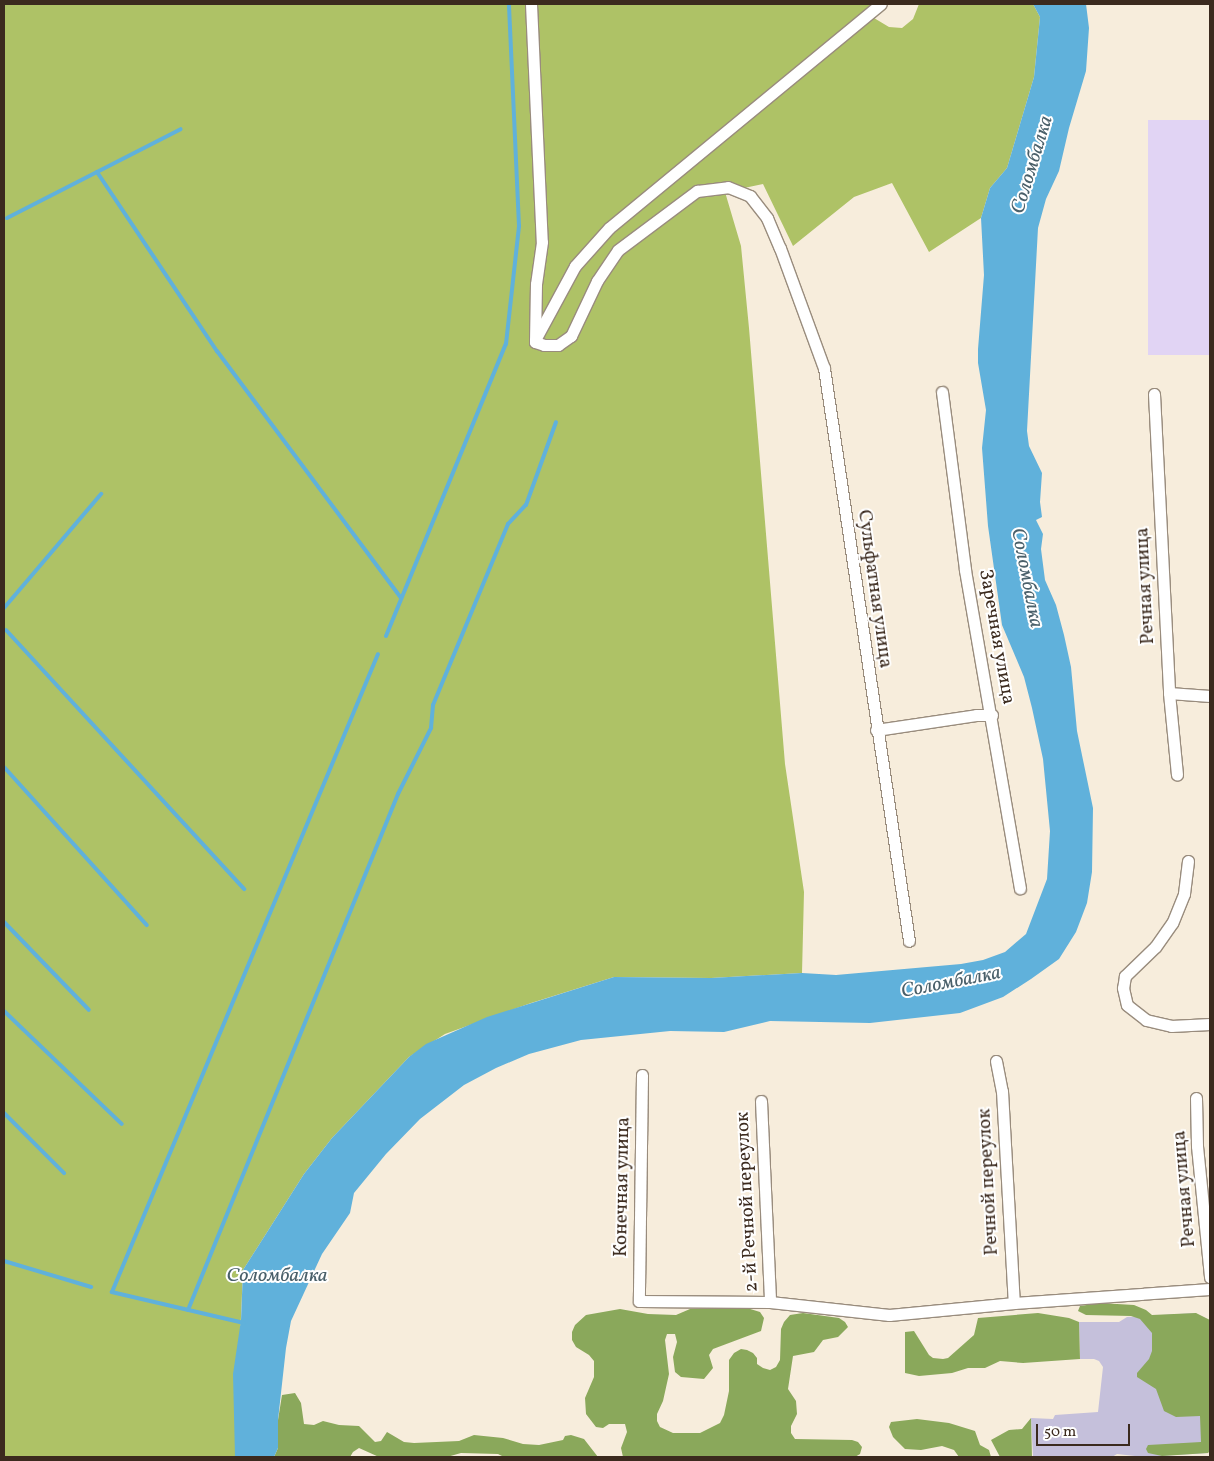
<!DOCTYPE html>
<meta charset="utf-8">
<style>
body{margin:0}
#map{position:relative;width:1214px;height:1461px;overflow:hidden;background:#f7eddc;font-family:Vollkorn,serif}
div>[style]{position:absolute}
.built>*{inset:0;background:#e1d4f4;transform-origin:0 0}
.industrial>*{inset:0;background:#c5c0db}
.green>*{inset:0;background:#aec266}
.forest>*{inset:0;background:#8aa85b}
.water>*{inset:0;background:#60b1db}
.stream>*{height:4px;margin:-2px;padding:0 2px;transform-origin:2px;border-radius:2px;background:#60b1db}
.roads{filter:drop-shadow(1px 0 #998c7d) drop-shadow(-1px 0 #998c7d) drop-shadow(0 1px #998c7d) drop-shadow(0 -1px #998c7d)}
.street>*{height:11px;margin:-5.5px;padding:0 5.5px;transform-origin:5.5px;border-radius:5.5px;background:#fff}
span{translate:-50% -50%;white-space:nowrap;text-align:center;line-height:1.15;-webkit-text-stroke:4px #fff;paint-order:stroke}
.street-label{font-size:19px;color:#3b2a1e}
.water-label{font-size:20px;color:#4a606a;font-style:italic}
.frame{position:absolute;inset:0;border:5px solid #3b2a1e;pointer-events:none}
.scale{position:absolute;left:1036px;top:1424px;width:94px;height:22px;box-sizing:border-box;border:2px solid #3b2a1e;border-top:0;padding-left:6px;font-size:15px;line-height:18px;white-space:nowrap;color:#3b2a1e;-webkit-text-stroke:4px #fff;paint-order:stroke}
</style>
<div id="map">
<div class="built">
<div style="left:1148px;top:120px;width:62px;height:235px"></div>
</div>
<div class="industrial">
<div style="clip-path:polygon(1196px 1313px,1208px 1453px,1144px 1457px,1117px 1454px,1112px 1457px,1033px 1457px,1031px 1418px,1053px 1419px,1055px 1415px,1098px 1412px,1103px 1367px,1099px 1361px,1094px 1359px,1080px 1359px,1079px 1322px,1119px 1322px,1127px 1317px)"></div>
</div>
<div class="green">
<div style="clip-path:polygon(4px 4px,873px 4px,874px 18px,889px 27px,902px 28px,913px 19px,919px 4px,1033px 4px,1040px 17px,1034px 77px,1007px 168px,990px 188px,981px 218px,929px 252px,892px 183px,854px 197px,793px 246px,763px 184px,725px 192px,741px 246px,749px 328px,785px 764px,804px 892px,802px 973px,711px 978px,614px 977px,531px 1003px,445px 1034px,409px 1057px,332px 1138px,304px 1174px,243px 1270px,235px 1457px,4px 1457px)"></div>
</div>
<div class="forest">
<div style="clip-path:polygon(1100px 1303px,1134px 1305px,1146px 1310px,1152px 1315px,1196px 1313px,1210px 1320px,1210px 1451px,1208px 1453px,1162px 1456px,1148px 1453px,1146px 1449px,1148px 1445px,1201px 1442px,1200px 1416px,1176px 1417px,1164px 1411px,1156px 1389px,1137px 1377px,1137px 1373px,1149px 1359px,1152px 1351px,1152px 1333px,1140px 1319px,1131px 1316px,1086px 1315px,1078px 1311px,1080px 1306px)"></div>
<div style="clip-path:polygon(725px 1308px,747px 1308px,760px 1312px,764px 1318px,761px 1331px,713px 1349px,709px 1355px,713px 1368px,704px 1379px,681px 1377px,675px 1372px,673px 1357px,677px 1342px,675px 1334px,667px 1334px,665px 1340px,669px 1374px,663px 1401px,657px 1414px,657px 1421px,660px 1427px,673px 1433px,700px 1433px,720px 1423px,724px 1415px,729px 1391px,729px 1360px,734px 1353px,741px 1349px,747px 1350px,753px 1353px,757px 1358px,757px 1364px,763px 1368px,770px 1370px,776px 1367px,780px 1360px,781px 1329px,784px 1322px,790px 1315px,803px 1313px,839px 1318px,845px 1322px,848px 1327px,838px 1337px,823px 1340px,814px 1352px,793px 1356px,788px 1389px,796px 1401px,797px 1414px,791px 1426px,791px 1433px,795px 1439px,852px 1440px,858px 1442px,862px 1447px,860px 1454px,855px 1457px,623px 1457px,621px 1448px,627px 1432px,625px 1424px,609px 1424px,603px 1428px,596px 1427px,586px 1414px,585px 1398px,594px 1377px,594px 1361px,589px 1355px,576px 1347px,572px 1340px,572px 1332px,575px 1325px,586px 1315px,620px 1309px,648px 1314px,676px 1315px,690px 1309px)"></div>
<div style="clip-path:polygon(1038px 1313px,1069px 1318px,1079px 1322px,1080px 1359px,1023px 1363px,1000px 1361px,985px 1368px,968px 1368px,952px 1373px,919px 1376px,905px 1373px,905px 1332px,914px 1331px,929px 1355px,933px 1358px,943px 1359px,948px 1358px,974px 1335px,978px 1318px)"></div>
<div style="clip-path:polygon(295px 1393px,301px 1403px,304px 1424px,314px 1425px,323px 1421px,339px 1425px,359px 1426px,375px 1442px,381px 1441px,387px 1432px,404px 1442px,414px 1443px,459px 1441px,474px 1435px,503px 1438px,523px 1444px,539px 1445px,563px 1440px,565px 1436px,571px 1435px,584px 1439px,598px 1457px,504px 1457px,498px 1454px,461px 1453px,447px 1457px,379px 1457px,359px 1448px,353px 1452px,350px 1457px,274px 1457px,278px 1448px,278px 1420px,282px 1395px)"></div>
<div style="clip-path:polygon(1031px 1418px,1032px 1457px,1000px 1457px,991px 1440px,1009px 1430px,1022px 1429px)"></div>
<div style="clip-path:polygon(917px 1419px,949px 1423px,975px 1431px,980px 1445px,989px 1450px,991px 1457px,959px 1457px,954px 1450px,942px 1446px,921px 1450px,905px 1449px,893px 1437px,889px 1427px,891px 1422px)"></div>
</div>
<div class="water">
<div style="clip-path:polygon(1033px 4px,1086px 4px,1089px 28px,1086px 71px,1069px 128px,1059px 171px,1046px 199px,1038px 228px,1027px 431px,1029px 446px,1042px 473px,1040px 502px,1042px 517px,1036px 520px,1043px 534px,1041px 549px,1045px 580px,1056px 605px,1064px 635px,1071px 667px,1077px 731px,1093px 808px,1092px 872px,1087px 903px,1076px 932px,1059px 959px,1031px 979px,1003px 997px,960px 1013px,870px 1023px,770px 1021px,724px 1032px,670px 1031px,581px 1040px,529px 1054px,496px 1068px,464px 1085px,420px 1119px,386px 1154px,354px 1193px,350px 1213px,322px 1254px,291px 1321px,286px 1348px,278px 1420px,278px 1448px,274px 1457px,235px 1457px,233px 1374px,241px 1320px,243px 1270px,304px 1174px,332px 1138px,409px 1057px,426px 1044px,487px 1017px,614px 977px,711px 978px,802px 973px,836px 975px,961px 964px,983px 960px,1005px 952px,1026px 934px,1047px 879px,1050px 831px,1043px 759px,1032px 708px,1024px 677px,1002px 625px,988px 526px,982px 448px,986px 410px,978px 363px,978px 349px,984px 275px,981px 218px,990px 188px,1007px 168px,1034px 77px,1040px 17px)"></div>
</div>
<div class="stream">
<div style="left:97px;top:172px;width:216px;rotate:56.2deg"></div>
<div style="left:217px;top:351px;width:308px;rotate:53.3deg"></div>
<div style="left:7px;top:218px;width:195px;rotate:-27.1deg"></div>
<div style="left:4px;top:608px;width:150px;rotate:-49.6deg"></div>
<div style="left:6px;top:630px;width:352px;rotate:47.4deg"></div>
<div style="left:386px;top:636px;width:316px;rotate:-67.7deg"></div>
<div style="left:506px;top:344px;width:119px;rotate:-83.7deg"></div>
<div style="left:519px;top:226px;width:222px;rotate:-92.6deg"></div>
<div style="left:4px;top:767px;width:213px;rotate:47.9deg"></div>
<div style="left:4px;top:922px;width:122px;rotate:46deg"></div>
<div style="left:4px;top:1011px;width:163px;rotate:43.8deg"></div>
<div style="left:4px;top:1113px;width:85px;rotate:45deg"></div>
<div style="left:4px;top:1261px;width:91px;rotate:16.6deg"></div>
<div style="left:188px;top:1310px;width:557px;rotate:-67.85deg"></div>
<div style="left:398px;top:794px;width:74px;rotate:-63.4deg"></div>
<div style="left:431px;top:728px;width:23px;rotate:-85deg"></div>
<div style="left:433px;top:705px;width:196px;rotate:-67.5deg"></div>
<div style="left:508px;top:524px;width:26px;rotate:-47deg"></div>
<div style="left:526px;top:505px;width:88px;rotate:-70.1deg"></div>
<div style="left:244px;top:1323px;width:136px;rotate:-166.8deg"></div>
<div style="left:112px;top:1292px;width:691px;rotate:-67.37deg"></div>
</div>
<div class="roads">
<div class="street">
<div style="left:531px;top:4px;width:238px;rotate:87.4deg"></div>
<div style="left:542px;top:242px;width:42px;rotate:98.1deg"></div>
<div style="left:536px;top:284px;width:58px;rotate:91deg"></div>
<div style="left:535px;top:342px;width:9px;rotate:18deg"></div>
<div style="left:544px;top:345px;width:14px"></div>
<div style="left:558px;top:345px;width:16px;rotate:-35deg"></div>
<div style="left:571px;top:336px;width:61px;rotate:-64.7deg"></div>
<div style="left:597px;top:281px;width:37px;rotate:-56deg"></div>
<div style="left:618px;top:250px;width:99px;rotate:-36.8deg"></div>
<div style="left:697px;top:191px;width:31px;rotate:-7deg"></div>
<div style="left:728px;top:187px;width:24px;rotate:22deg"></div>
<div style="left:750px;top:196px;width:28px;rotate:52deg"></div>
<div style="left:767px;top:218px;width:33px;rotate:67deg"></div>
<div style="left:780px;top:248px;width:128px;rotate:69.9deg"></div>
<div style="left:824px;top:368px;width:579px;rotate:81.56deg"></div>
<div style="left:535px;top:340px;width:84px;rotate:-61.6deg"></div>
<div style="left:575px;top:266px;width:51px;rotate:-48.2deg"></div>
<div style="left:609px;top:228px;width:352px;rotate:-39.5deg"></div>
<div style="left:942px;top:392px;width:179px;rotate:82.6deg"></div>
<div style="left:965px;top:570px;width:323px;rotate:80.2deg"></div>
<div style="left:1154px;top:394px;width:299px;rotate:87.1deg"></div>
<div style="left:1169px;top:693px;width:82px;rotate:84.4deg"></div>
<div style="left:1169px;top:693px;width:41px;rotate:4.2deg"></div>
<div style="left:876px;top:730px;width:101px;rotate:-8.5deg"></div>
<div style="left:976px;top:715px;width:16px"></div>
<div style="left:1188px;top:861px;width:33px;rotate:97deg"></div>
<div style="left:1184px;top:894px;width:31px;rotate:112deg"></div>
<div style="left:1172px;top:923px;width:29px;rotate:125deg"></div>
<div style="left:1155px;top:947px;width:42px;rotate:136deg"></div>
<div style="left:1125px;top:976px;width:12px;rotate:99deg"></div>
<div style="left:1123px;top:988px;width:17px;rotate:77deg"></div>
<div style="left:1127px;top:1005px;width:24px;rotate:38deg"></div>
<div style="left:1146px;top:1020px;width:26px;rotate:13deg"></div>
<div style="left:1171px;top:1026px;width:39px;rotate:-3deg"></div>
<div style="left:996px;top:1061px;width:31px;rotate:79deg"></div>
<div style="left:1002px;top:1091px;width:212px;rotate:86.8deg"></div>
<div style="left:642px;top:1075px;width:226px;rotate:90.8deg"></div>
<div style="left:639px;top:1301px;width:131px;rotate:0.4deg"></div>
<div style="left:770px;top:1302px;width:120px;rotate:6.2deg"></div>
<div style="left:889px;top:1315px;width:126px;rotate:-5.5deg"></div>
<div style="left:1014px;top:1303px;width:196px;rotate:-4.1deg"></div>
<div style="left:1196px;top:1098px;width:48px;rotate:88.8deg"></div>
<div style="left:1197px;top:1146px;width:132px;rotate:84.3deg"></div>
<div style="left:761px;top:1101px;width:201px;rotate:87.4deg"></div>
</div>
</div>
<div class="street-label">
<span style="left:1146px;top:586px;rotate:-93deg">Речная улица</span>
<span style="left:874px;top:589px;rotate:82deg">Сульфатная улица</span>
<span style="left:996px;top:637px;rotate:80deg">Заречная улица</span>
<span style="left:989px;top:1182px;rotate:-93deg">Речной переулок</span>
<span style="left:623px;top:1187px;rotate:-89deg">Конечная улица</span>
<span style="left:1185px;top:1189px;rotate:-95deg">Речная улица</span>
<span style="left:748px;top:1202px;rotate:-93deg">2-й Речной переулок</span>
</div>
<div class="water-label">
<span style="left:1033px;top:165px;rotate:-73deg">Соломбалка</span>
<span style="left:1026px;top:578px;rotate:79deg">Соломбалка</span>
<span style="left:951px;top:983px;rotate:-11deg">Соломбалка</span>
<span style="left:277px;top:1276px">Соломбалка</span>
</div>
<div class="frame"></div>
<div class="scale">50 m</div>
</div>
